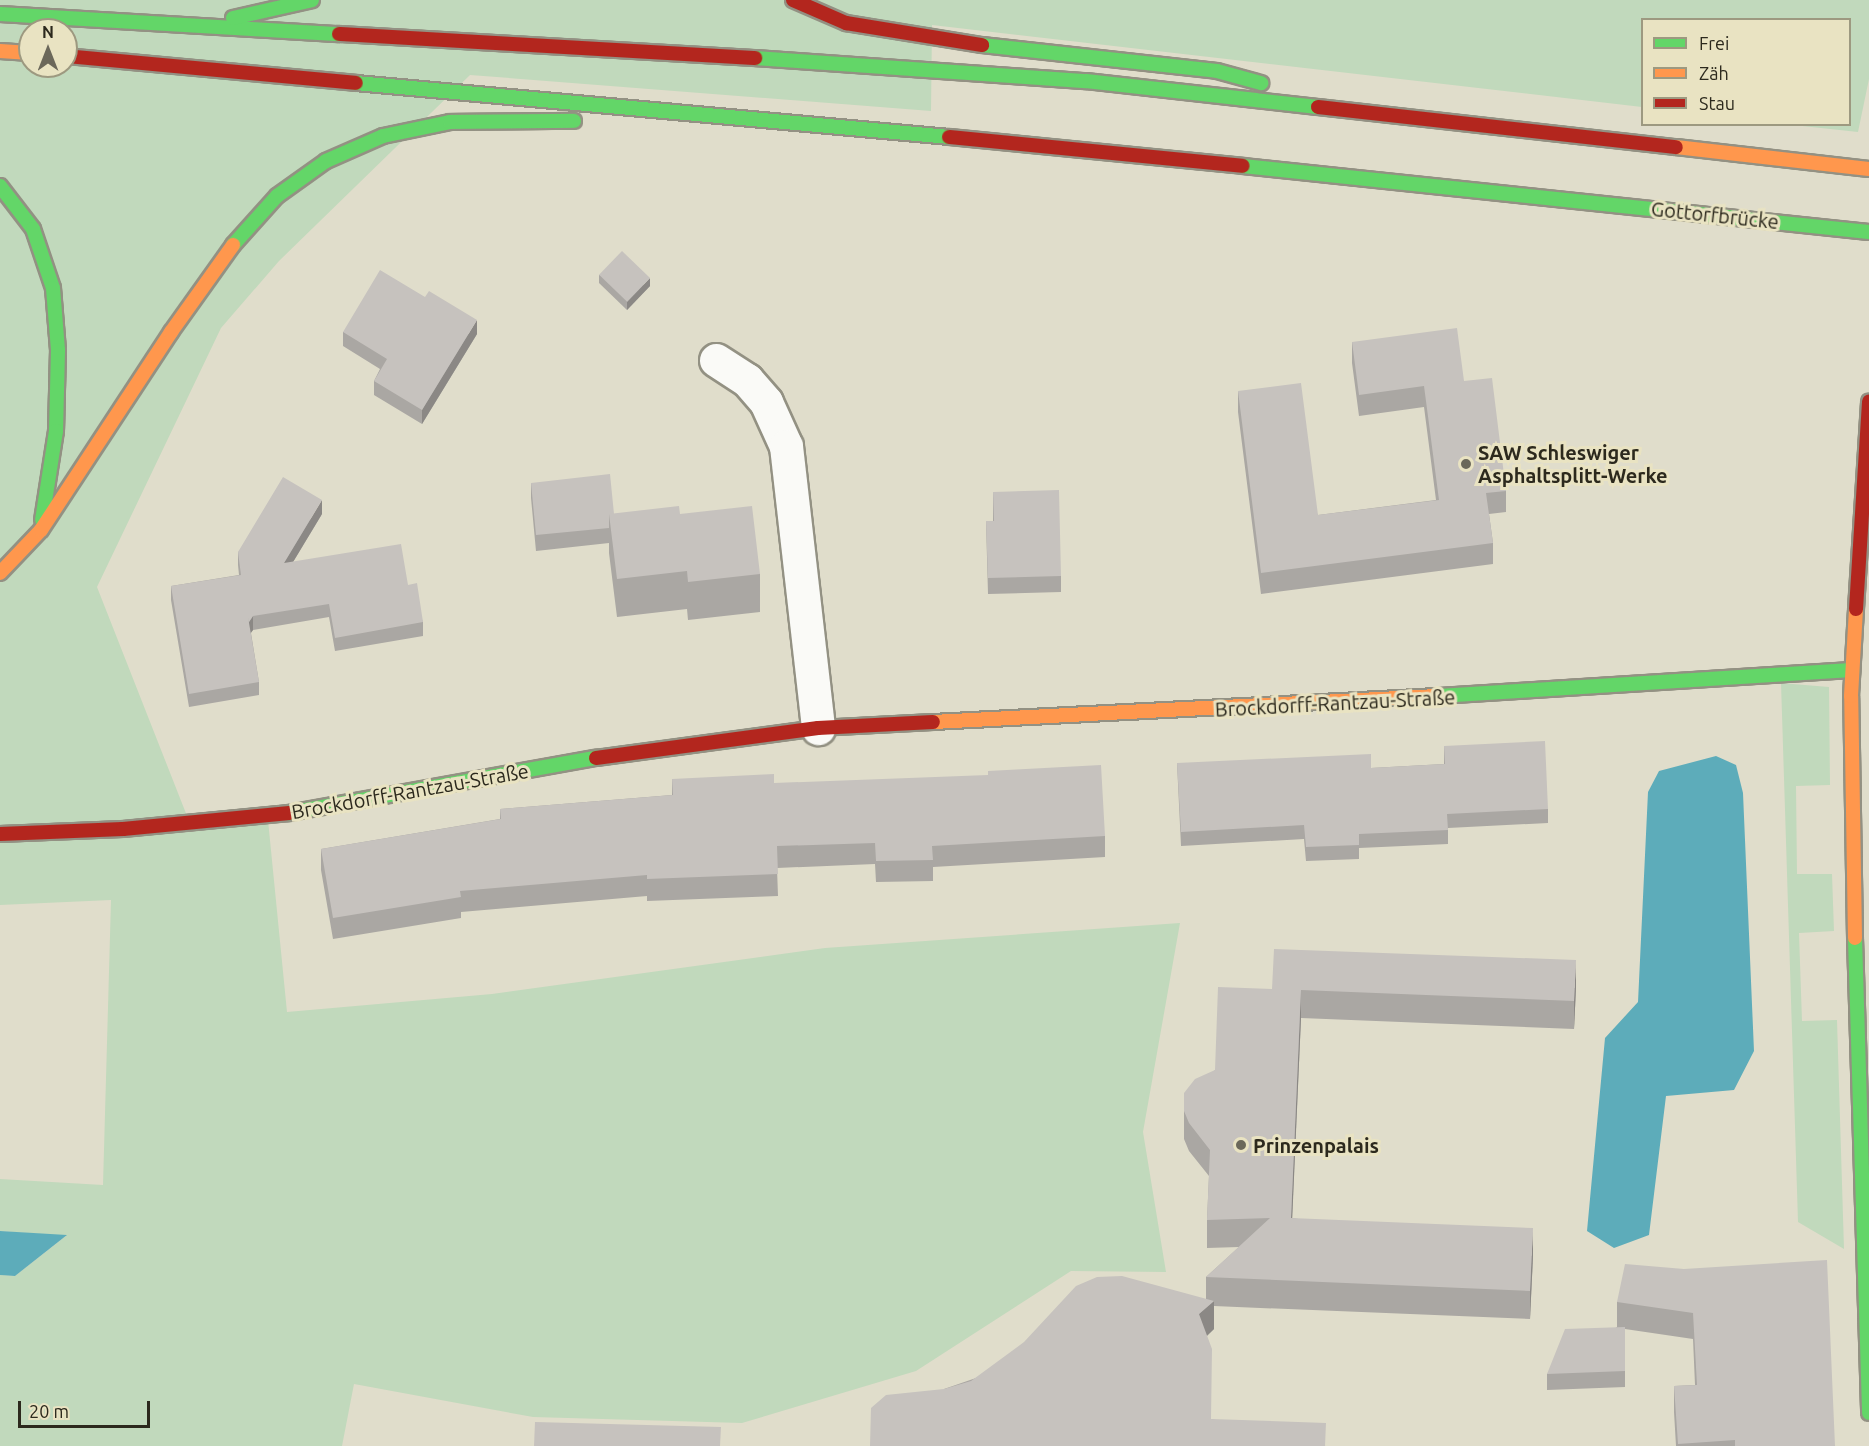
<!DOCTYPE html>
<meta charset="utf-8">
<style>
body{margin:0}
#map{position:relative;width:1869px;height:1446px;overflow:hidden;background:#e0ddcb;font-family:Ubuntu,sans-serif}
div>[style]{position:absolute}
.green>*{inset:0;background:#c1d9bc}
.water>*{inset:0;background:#5dacba}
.roads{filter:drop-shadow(2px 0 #939183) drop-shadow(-2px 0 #939183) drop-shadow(0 2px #939183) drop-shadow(0 -2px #939183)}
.street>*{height:33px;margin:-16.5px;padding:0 16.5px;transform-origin:16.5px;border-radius:16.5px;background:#fafaf7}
.fast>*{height:14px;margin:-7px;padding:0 7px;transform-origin:7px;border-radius:7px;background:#63d668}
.slow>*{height:14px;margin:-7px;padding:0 7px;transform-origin:7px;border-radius:7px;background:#ff974d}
.jam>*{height:14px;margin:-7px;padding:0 7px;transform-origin:7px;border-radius:7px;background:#b3261e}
.wall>*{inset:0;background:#aaa7a3}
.shaded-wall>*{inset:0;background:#8b8885}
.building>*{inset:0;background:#c6c2be;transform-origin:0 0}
.dots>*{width:16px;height:16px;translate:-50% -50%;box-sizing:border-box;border:3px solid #e9e3c2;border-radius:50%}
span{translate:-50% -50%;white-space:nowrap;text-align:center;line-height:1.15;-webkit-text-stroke:6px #e9e3c2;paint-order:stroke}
.street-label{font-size:20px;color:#2c291d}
.poi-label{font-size:20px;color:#2c291d;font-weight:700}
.left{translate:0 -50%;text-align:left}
.legend{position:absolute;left:1641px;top:18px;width:210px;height:108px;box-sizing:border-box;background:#e9e3c2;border:2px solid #9d9980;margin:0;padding:8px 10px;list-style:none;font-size:18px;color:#2c291d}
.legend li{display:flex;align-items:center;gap:12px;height:30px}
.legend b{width:30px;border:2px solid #9d9980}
.north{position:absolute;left:18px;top:18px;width:60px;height:60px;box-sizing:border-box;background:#e9e3c2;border:2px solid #9d9980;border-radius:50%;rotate:0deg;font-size:16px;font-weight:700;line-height:24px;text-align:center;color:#2c291d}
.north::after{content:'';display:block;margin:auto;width:21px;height:27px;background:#6b685a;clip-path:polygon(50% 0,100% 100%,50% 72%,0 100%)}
.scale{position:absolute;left:18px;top:1401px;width:132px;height:27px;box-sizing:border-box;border:3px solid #2c291d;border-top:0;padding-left:8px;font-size:18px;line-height:21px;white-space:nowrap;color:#2c291d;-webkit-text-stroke:4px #e9e3c2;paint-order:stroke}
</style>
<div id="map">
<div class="green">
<div style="clip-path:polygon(evenodd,0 0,1869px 0,1869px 79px,1858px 132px,1793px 125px,1850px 124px,1850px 20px,1642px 20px,1642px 107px,932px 25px,931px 111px,470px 75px,279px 261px,221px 328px,97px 587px,189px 821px,267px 810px,287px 1012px,492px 994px,825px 948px,1180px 923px,1143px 1132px,1166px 1272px,1071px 1271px,916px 1371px,742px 1423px,533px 1417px,354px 1384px,342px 1446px,0 1446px,0 1275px,15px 1276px,66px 1236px,0 1231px,0 1179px,103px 1185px,111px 900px,0 905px,0 0,30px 30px,66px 30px,66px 66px,30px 66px,30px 30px)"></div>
<div style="clip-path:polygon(1781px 683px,1829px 687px,1830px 785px,1796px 786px,1797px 874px,1832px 874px,1834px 931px,1799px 933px,1802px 1021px,1837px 1020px,1844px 1249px,1798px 1222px)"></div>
</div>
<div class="water">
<div style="clip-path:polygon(1716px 756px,1736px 765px,1743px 793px,1754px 1051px,1734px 1090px,1666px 1096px,1649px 1235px,1614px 1248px,1587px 1231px,1605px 1038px,1638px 1002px,1648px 792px,1659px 771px)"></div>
<div style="clip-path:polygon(0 1231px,67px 1235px,15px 1276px,0 1275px)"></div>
</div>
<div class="roads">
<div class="street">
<div style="left:716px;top:360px;width:37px;rotate:33deg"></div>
<div style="left:747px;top:380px;width:29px;rotate:49deg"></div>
<div style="left:766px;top:402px;width:48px;rotate:65.6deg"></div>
<div style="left:786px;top:446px;width:284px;rotate:83.5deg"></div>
</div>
<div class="fast">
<div style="left:0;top:14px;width:340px;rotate:3.4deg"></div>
<div style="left:233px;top:18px;width:81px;rotate:-12.8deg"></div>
<div style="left:982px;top:45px;width:236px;rotate:6.3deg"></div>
<div style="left:1217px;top:71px;width:46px;rotate:15.3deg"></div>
<div style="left:755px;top:58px;width:332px;rotate:4deg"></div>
<div style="left:1086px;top:81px;width:233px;rotate:6.4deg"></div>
<div style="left:356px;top:83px;width:595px;rotate:5.2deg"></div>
<div style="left:1243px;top:166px;width:629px;rotate:6.02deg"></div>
<div style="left:0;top:186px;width:54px;rotate:52.5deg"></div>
<div style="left:33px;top:229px;width:62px;rotate:71.3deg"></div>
<div style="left:53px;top:288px;width:62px;rotate:85.4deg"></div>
<div style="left:58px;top:350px;width:81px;rotate:91.4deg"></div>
<div style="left:56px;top:431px;width:90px;rotate:98.9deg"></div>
<div style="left:233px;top:245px;width:66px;rotate:-48.1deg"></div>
<div style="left:277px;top:196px;width:60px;rotate:-35.5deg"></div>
<div style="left:326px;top:161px;width:62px;rotate:-23.7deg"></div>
<div style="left:383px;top:136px;width:68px;rotate:-11.8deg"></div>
<div style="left:450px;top:122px;width:124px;rotate:-0.5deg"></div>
<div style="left:1438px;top:696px;width:415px;rotate:-3.6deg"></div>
<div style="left:289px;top:813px;width:312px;rotate:-10.2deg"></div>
<div style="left:1855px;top:938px;width:475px;rotate:88.3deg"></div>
</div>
<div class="slow">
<div style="left:0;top:51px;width:30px;rotate:4deg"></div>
<div style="left:1676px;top:147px;width:194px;rotate:6.5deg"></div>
<div style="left:0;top:573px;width:59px;rotate:-46.4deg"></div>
<div style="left:41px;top:530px;width:237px;rotate:-56.7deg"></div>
<div style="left:171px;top:332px;width:107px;rotate:-54.5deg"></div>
<div style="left:933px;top:722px;width:506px;rotate:-2.95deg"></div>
<div style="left:1855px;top:938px;width:242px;rotate:-90.9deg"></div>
<div style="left:1851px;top:696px;width:87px;rotate:-86.7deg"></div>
</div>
<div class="jam">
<div style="left:793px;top:0;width:58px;rotate:23.5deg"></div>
<div style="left:846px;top:23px;width:138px;rotate:9.2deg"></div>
<div style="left:339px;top:34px;width:417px;rotate:3.3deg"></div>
<div style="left:66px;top:56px;width:291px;rotate:5.3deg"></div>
<div style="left:1318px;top:107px;width:360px;rotate:6.4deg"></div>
<div style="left:949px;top:137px;width:295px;rotate:5.6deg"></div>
<div style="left:1856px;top:609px;width:208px;rotate:-86.4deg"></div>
<div style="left:596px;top:758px;width:224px;rotate:-7.7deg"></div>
<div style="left:818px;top:728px;width:115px;rotate:-3deg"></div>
<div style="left:0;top:834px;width:123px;rotate:-2.3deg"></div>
<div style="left:123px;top:829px;width:167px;rotate:-5.5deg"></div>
</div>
</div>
<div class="wall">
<div style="clip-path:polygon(599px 275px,650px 286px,627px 310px,599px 283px)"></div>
<div style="clip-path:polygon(343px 332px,477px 334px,422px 424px,374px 395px,374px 381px,380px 369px,343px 346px)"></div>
<div style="clip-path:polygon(1352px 342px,1464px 381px,1506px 491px,1506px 512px,1489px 514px,1493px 543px,1493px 564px,1261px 594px,1238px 412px,1238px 391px,1318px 515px,1436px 500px,1424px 407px,1359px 416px,1352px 363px)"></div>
<div style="clip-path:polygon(531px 483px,614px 514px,680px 514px,760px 574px,760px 612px,688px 620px,687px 609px,617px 617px,609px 553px,609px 543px,536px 551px,531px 498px)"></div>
<div style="clip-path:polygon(993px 492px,1061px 576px,1061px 592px,988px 594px,986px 521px,993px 521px)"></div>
<div style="clip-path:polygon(322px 514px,293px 562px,408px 585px,423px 622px,423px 636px,335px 651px,329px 617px,253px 630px,251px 633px,259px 682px,259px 695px,189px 707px,171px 600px,171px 586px,239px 575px,238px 565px,238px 552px)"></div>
<div style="clip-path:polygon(1444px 746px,1548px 809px,1548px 823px,1448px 828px,1448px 844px,1359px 848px,1359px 859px,1306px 861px,1304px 839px,1181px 846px,1177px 763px,1371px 768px,1444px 764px)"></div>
<div style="clip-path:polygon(672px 779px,774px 783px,1105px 836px,1105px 857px,933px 867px,933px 881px,876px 882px,875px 864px,777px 868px,778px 896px,647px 901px,647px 896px,461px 912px,461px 918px,333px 939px,321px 870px,321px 849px,500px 819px,500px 809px,672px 795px)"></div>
<div style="clip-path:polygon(1576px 988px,1574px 1029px,1301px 1018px,1292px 1218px,1533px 1256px,1530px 1319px,1214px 1306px,1214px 1329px,1207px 1336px,1211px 1419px,1326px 1446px,944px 1389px,1206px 1299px,1206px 1277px,1239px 1247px,1207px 1248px,1207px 1220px,1209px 1176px,1189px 1151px,1184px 1139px,1184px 1111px,1215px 1070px,1272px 989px)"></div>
<div style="clip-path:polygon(1684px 1269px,1835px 1446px,1676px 1446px,1674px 1412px,1674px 1386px,1695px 1385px,1693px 1339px,1625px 1329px,1625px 1387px,1547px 1390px,1547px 1374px,1617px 1327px,1617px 1302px)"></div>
</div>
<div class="shaded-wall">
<div style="clip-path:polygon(650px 278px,650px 286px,627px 310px,627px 302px)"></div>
<div style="clip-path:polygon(477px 320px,477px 334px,422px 424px,422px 410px)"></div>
<div style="clip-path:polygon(322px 500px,322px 514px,284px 577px,284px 563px)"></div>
<div style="clip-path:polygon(253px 616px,253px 630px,249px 635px,249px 622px)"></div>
<div style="clip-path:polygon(1576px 960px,1576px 988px,1574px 1029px,1574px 1001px)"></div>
<div style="clip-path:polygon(1301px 990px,1301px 1018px,1291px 1246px,1291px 1218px)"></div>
<div style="clip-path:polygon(1533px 1228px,1533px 1256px,1530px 1319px,1530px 1291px)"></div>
<div style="clip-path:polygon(1214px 1301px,1214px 1329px,1199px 1343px,1199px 1314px)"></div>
</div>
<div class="building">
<div style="left:622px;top:251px;width:39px;height:33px;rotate:44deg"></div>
<div style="clip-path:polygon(380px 270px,425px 297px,429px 291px,477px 320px,422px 410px,374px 381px,387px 359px,343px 332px)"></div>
<div style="clip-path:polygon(1457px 328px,1464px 381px,1492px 378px,1506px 491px,1486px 493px,1493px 543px,1261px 573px,1238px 391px,1301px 383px,1318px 515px,1439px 500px,1424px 386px,1359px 395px,1352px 342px)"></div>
<div style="clip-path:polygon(610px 474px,614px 514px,609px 514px,609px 528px,536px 535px,531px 483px)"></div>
<div style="clip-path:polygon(283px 477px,322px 500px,284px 563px,401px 544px,408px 585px,417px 583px,423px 622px,335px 638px,329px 604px,253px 616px,249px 622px,248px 617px,259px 682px,189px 694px,171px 586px,241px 575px,238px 552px)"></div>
<div style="clip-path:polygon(1059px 490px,1061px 576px,988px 578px,986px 521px,994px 521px,993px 492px)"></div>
<div style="clip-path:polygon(679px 506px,680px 514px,752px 506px,760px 574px,688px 582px,687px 571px,617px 579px,609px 514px)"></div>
<div style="clip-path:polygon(1545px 741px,1548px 809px,1447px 814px,1448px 830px,1359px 834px,1359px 845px,1306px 847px,1304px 825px,1181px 832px,1177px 763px,1371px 754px,1371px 768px,1445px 764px,1444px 746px)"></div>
<div style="clip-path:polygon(1101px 765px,1105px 836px,932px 846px,933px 860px,876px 861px,875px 843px,777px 846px,778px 874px,647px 879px,647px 875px,460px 891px,461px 897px,333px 918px,321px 849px,501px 819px,500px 809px,673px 795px,672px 779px,774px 774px,774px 783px,988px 775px,988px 771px)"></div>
<div style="clip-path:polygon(1274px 949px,1576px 960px,1574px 1001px,1301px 990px,1291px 1218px,1533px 1228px,1530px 1291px,1206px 1277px,1270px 1218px,1207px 1220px,1210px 1150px,1189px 1123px,1184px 1111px,1184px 1093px,1195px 1079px,1215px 1070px,1218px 987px,1272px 989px)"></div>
<div style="clip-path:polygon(1827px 1260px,1835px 1446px,1735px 1446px,1735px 1440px,1678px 1444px,1674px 1386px,1697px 1385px,1693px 1313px,1617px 1302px,1625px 1264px,1684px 1269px)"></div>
<div style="clip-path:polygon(1122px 1276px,1214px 1301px,1199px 1314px,1212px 1349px,1211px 1419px,1326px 1423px,1325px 1446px,870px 1446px,871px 1408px,886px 1395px,944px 1389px,971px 1381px,1024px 1342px,1076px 1286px,1097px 1277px)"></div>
<div style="clip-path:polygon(1625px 1327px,1625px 1371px,1547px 1374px,1565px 1329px)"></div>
<div style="clip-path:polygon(535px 1422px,721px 1427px,720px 1446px,534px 1446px)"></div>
</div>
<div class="dots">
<div style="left:1466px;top:464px;background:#6b685a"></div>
<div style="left:1241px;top:1145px;background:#6b685a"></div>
</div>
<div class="street-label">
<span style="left:1715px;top:215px;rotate:6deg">Gottorfbrücke</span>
<span style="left:1335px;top:703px;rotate:-3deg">Brockdorff-Rantzau-Straße</span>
<span style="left:410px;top:791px;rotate:-10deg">Brockdorff-Rantzau-Straße</span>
</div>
<div class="poi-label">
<span class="left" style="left:1478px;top:464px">SAW Schleswiger<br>Asphaltsplitt-Werke</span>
<span class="left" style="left:1253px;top:1145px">Prinzenpalais</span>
</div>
<ul class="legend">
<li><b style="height:8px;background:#63d668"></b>Frei</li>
<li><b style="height:8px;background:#ff974d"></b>Zäh</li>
<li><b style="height:8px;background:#b3261e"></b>Stau</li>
</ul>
<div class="north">N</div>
<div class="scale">20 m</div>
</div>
